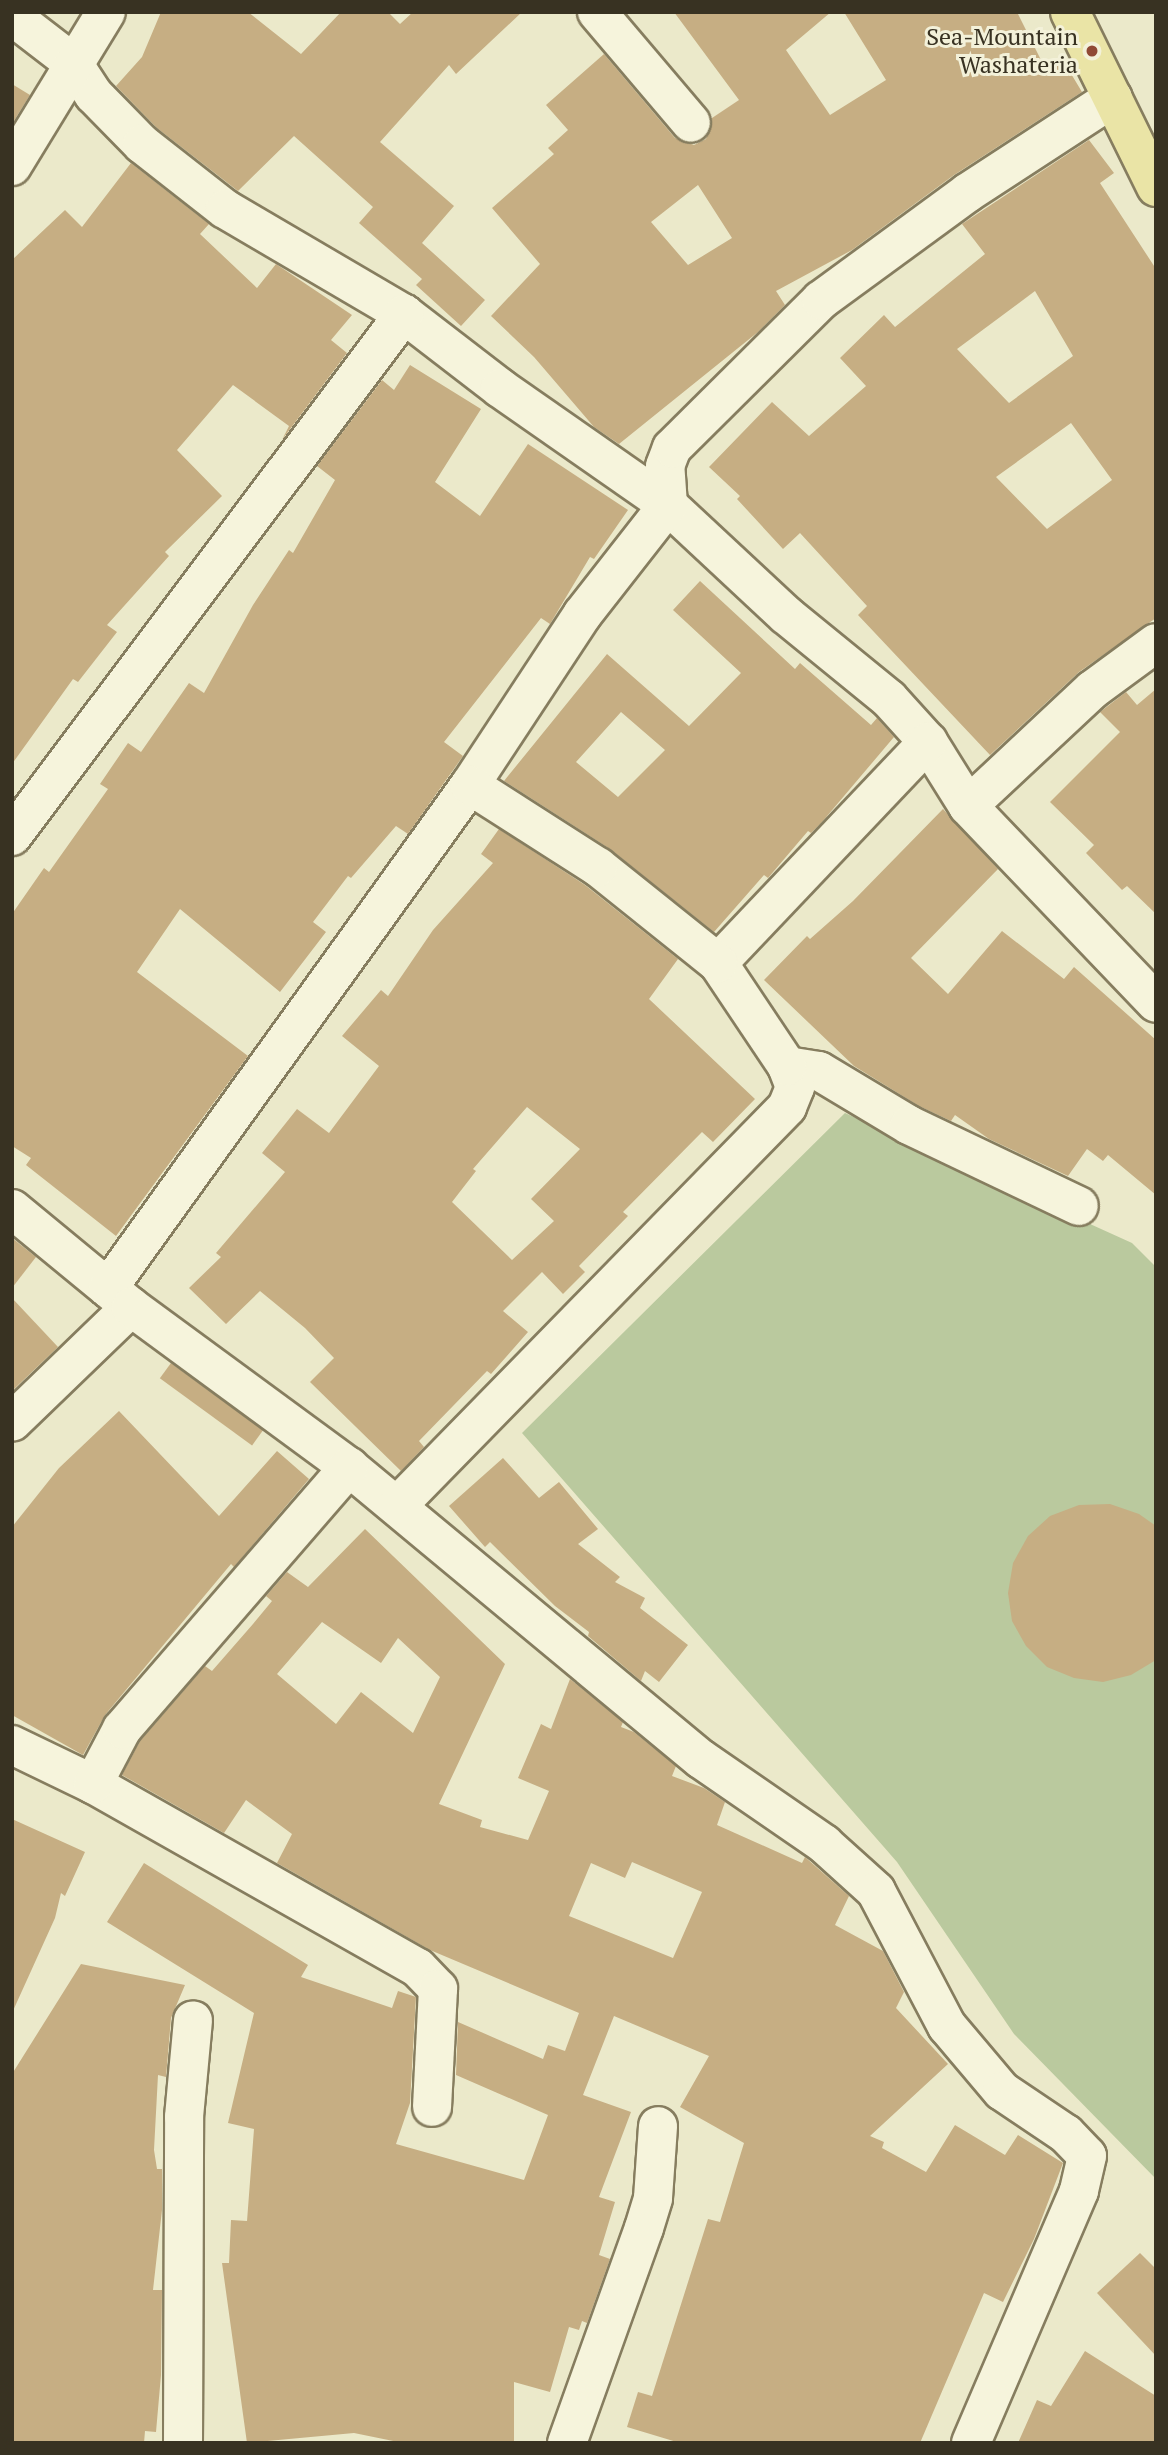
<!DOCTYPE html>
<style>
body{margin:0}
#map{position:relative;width:1168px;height:2455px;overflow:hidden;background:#ebe9ca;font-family:"PT Serif",serif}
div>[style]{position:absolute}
.green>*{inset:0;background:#bac99e}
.building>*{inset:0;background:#c6ae83;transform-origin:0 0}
.roads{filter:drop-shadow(2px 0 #867d5f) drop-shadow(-2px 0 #867d5f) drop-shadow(0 2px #867d5f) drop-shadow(0 -2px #867d5f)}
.minor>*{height:38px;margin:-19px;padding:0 19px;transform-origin:19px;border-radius:19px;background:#f6f4dc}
.major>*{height:38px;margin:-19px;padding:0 19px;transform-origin:19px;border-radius:19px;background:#eae4a6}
.dots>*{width:19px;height:19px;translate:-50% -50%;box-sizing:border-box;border:4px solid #f3f1d9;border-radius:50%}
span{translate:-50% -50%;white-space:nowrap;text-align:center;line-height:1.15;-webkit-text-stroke:6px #f3f1d9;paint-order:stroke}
.poi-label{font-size:24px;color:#383222}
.right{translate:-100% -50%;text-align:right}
.frame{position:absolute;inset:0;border:14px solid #383222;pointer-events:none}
</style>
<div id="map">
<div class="green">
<div style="clip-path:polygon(845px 1113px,1132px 1243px,1156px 1267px,1156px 2179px,1014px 2034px,897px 1862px,522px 1433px)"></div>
</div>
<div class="building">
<div style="clip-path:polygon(161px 12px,248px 12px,301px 54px,341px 12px,388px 12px,400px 24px,413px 12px,522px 12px,456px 74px,449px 65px,380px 142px,454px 206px,422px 243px,485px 300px,461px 326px,416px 285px,422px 279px,359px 223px,373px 207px,294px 136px,238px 191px,157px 128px,116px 86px,142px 57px)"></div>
<div style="clip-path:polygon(evenodd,674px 12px,831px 12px,786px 50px,830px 115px,886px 80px,844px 12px,1017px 12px,1044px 66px,1061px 57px,1082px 92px,954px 175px,852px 250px,776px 291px,785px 305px,758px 332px,619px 444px,594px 427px,534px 357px,491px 316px,540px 264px,492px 208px,554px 154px,548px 148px,568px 130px,546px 105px,604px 54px,675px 138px,694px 145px,706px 139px,712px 118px,739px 100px,674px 12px,698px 185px,732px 238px,688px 265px,651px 222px,698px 185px)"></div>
<div style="clip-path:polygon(12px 84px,30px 95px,12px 124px)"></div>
<div style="clip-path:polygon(evenodd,1089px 140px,1114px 173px,1100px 183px,1156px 269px,1156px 618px,1079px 672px,990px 755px,858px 615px,867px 606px,800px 533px,783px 549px,737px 499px,740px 496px,709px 467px,772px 402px,809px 436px,866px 386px,840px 358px,884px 315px,895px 327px,985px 254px,962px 224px,1089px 140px,1035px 291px,1073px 356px,1009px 403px,957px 349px,1035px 291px,1089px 140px,1071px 423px,1112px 480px,1047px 529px,996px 477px,1071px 423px)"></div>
<div style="clip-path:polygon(131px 163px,209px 224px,200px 234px,257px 288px,276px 264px,352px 315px,331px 340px,347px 353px,282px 440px,289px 426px,233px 385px,177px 450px,222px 496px,165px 552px,169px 556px,107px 625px,117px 632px,78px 682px,73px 679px,12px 764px,12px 260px,65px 210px,82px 227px)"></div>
<div style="clip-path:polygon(410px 365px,481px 409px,435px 482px,480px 516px,528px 444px,628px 510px,594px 559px,590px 557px,550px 624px,541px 618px,444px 742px,463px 756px,408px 834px,396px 826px,351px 878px,348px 876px,313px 922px,326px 932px,280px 992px,180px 909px,137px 972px,248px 1056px,116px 1236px,26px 1165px,31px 1158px,12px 1146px,12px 914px,44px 868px,49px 872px,108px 789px,100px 784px,128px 743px,141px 752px,189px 683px,204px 693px,253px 605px,289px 550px,293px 553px,335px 480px,317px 466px,382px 380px,394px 390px)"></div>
<div style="clip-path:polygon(evenodd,700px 581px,795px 669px,800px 663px,871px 725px,877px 718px,894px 737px,822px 822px,811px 833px,808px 831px,768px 878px,764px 875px,714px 932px,610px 849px,504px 781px,607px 654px,689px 726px,741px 673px,673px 610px,700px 581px,621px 712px,665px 750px,618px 797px,576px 762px,621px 712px)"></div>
<div style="clip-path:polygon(1156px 689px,1156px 914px,1127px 886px,1122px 890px,1086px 853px,1094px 845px,1050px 802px,1120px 732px,1100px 712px,1126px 692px,1137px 705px)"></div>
<div style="clip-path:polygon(943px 809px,998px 869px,911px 958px,948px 994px,1002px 931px,1064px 979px,1074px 967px,1156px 1040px,1156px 1195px,1108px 1155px,1103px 1161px,1087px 1149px,1068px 1176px,989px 1139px,955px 1115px,951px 1121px,919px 1106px,854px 1066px,764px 980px,807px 936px,810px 939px,853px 901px)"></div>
<div style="clip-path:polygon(evenodd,499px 829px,585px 885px,678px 959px,649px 999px,755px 1099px,713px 1142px,702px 1132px,623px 1212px,628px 1216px,579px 1266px,585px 1272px,563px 1294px,542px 1272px,503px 1311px,528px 1332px,491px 1374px,487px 1371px,419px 1441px,424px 1447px,401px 1471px,310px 1382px,334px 1358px,305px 1328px,260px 1291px,226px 1324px,189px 1288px,221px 1257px,216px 1253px,285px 1172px,262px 1153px,297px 1109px,329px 1133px,379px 1066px,342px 1036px,381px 990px,388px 996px,433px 930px,493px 863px,481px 854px,499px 829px,527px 1107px,580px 1149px,531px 1199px,554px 1221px,512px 1260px,452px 1202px,476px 1171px,473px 1169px,527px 1107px)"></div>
<div style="clip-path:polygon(12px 1238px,36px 1257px,12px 1288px)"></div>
<div style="clip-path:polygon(12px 1298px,58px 1347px,12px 1391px)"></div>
<div style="left:171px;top:1363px;width:114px;height:19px;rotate:36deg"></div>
<div style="clip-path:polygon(119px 1411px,219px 1516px,277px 1451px,309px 1479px,234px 1567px,231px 1564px,105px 1715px,83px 1755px,12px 1715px,12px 1527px,59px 1468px)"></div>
<div style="clip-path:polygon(503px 1458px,539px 1498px,559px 1482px,598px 1529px,578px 1544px,620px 1577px,615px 1582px,645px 1598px,640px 1608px,688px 1645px,659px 1682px,645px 1671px,641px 1681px,588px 1636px,589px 1632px,555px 1606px,490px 1542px,485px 1547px,449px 1506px)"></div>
<div style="clip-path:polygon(1110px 1504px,1139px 1514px,1156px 1526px,1156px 1660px,1131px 1675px,1103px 1682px,1074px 1678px,1047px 1667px,1026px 1646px,1012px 1621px,1008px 1593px,1013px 1563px,1028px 1536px,1050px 1516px,1079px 1505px)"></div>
<div style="clip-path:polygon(evenodd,365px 1529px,505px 1664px,439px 1804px,482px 1820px,480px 1827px,528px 1840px,549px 1791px,518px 1778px,541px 1724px,551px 1729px,570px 1679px,623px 1722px,621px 1727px,634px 1732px,676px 1766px,672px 1776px,704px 1788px,725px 1802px,717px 1825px,802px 1863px,805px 1857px,849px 1896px,835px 1925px,883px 1951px,904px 1992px,896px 2008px,948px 2064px,870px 2136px,884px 2142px,882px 2148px,926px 2172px,955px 2125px,1005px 2155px,1018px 2135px,1063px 2163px,1034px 2239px,1003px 2302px,984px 2293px,920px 2443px,680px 2443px,627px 2427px,638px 2392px,652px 2396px,708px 2219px,720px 2222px,744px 2143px,680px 2107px,709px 2056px,614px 2016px,583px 2095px,631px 2112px,599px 2197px,615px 2202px,599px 2255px,610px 2259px,587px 2323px,582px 2321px,579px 2330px,569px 2327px,550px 2392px,514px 2382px,514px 2443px,403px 2443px,354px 2433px,247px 2443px,222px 2263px,229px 2263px,231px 2220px,247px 2221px,254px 2129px,228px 2123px,254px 2013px,107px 1922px,144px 1863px,308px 1965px,301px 1977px,392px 2008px,398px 1991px,416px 1997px,410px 2103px,396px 2144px,524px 2180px,548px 2115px,456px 2075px,458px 2022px,543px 2059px,548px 2045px,565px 2051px,579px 2013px,430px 1950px,277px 1863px,292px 1834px,246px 1800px,224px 1833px,122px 1775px,140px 1741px,205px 1666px,212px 1671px,253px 1624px,272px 1601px,266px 1596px,287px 1572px,308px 1587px,365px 1529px,322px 1622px,381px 1663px,398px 1638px,440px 1677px,413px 1733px,361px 1692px,336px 1724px,277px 1674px,322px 1622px,365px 1529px,632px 1862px,702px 1892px,673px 1958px,569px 1916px,591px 1863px,625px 1878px,632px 1862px)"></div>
<div style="clip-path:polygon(12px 1819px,85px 1852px,65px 1896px,61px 1893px,55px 1918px,12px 2013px)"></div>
<div style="clip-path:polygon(81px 1964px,185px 1985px,171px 2018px,166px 2077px,158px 2075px,154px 2150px,157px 2169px,162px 2169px,162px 2210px,153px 2290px,162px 2290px,161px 2375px,156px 2432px,145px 2431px,144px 2443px,12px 2443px,12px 2074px)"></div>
<div style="clip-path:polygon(1140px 2253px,1156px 2269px,1156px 2356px,1097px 2293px)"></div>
<div style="clip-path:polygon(1085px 2351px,1156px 2396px,1156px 2443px,1018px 2443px,1037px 2400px,1051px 2406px)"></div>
</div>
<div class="roads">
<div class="minor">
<div style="left:597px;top:12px;width:145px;rotate:49.7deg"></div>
<div style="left:12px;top:16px;width:77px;rotate:37.6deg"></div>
<div style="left:73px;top:63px;width:38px;rotate:57deg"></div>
<div style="left:94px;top:95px;width:69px;rotate:45.6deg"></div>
<div style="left:142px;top:144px;width:105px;rotate:38.1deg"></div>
<div style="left:225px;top:209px;width:208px;rotate:30.4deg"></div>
<div style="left:404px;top:314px;width:121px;rotate:37.6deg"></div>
<div style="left:500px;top:388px;width:205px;rotate:34.9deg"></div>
<div style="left:668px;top:505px;width:161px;rotate:43deg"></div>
<div style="left:786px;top:615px;width:133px;rotate:39.2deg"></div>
<div style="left:889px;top:699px;width:58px;rotate:47.8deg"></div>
<div style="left:928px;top:742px;width:75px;rotate:58deg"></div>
<div style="left:968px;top:806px;width:272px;rotate:46.3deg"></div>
<div style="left:12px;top:166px;width:180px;rotate:-58.6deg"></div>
<div style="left:968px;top:806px;width:170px;rotate:-43.1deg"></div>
<div style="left:1092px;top:690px;width:79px;rotate:-36.3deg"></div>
<div style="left:12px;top:836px;width:653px;rotate:-53.09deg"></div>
<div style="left:718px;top:963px;width:305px;rotate:-46.5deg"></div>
<div style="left:787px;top:1066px;width:32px;rotate:9deg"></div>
<div style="left:819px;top:1071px;width:105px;rotate:31deg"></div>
<div style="left:909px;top:1125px;width:188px;rotate:25.5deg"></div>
<div style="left:12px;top:1209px;width:154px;rotate:39.5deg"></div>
<div style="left:131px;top:1307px;width:165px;rotate:136deg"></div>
<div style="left:108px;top:1288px;width:620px;rotate:-54.26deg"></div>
<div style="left:470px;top:785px;width:204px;rotate:-56.6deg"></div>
<div style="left:582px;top:615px;width:140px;rotate:-52deg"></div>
<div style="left:668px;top:505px;width:39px;rotate:-94deg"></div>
<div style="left:665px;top:466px;width:19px;rotate:-69deg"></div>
<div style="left:672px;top:448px;width:210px;rotate:-44.8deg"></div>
<div style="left:821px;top:300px;width:181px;rotate:-36.2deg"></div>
<div style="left:967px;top:193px;width:174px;rotate:-33.1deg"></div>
<div style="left:131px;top:1307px;width:270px;rotate:36.3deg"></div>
<div style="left:349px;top:1467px;width:457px;rotate:39.7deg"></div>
<div style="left:701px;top:1759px;width:150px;rotate:34.6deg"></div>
<div style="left:824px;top:1844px;width:70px;rotate:42.1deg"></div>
<div style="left:876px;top:1891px;width:153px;rotate:62.3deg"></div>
<div style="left:947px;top:2026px;width:85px;rotate:49.8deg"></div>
<div style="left:1002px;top:2091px;width:77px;rotate:33.9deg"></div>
<div style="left:1066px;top:2134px;width:30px;rotate:46deg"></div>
<div style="left:1087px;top:2156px;width:36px;rotate:103deg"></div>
<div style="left:1079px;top:2191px;width:274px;rotate:113.2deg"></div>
<div style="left:397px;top:1506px;width:558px;rotate:-45.65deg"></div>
<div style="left:787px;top:1107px;width:22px;rotate:-68deg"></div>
<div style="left:795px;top:1087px;width:22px;rotate:-111deg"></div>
<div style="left:787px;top:1066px;width:124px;rotate:-123.8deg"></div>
<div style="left:718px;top:963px;width:154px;rotate:-141.3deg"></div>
<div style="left:598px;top:867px;width:152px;rotate:-147.4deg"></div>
<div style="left:12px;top:1745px;width:90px;rotate:25.7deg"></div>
<div style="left:93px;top:1784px;width:373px;rotate:29.5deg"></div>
<div style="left:418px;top:1968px;width:29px;rotate:46deg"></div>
<div style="left:438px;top:1989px;width:118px;rotate:92.9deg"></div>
<div style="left:93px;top:1784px;width:62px;rotate:-62.2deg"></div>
<div style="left:122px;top:1729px;width:347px;rotate:-49.1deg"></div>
<div style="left:183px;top:2443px;width:326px;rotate:-89.8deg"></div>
<div style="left:184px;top:2117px;width:97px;rotate:-84.7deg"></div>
<div style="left:567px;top:2443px;width:228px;rotate:-70.3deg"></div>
<div style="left:644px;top:2228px;width:31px;rotate:-73deg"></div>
<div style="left:653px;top:2198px;width:72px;rotate:-86deg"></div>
</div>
<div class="major">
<div style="left:1070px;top:12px;width:195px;rotate:63.8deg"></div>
</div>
</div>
<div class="dots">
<div style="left:1092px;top:51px;background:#904935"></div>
</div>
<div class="poi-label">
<span class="right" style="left:1078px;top:51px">Sea-Mountain<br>Washateria</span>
</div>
<div class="frame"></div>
</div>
